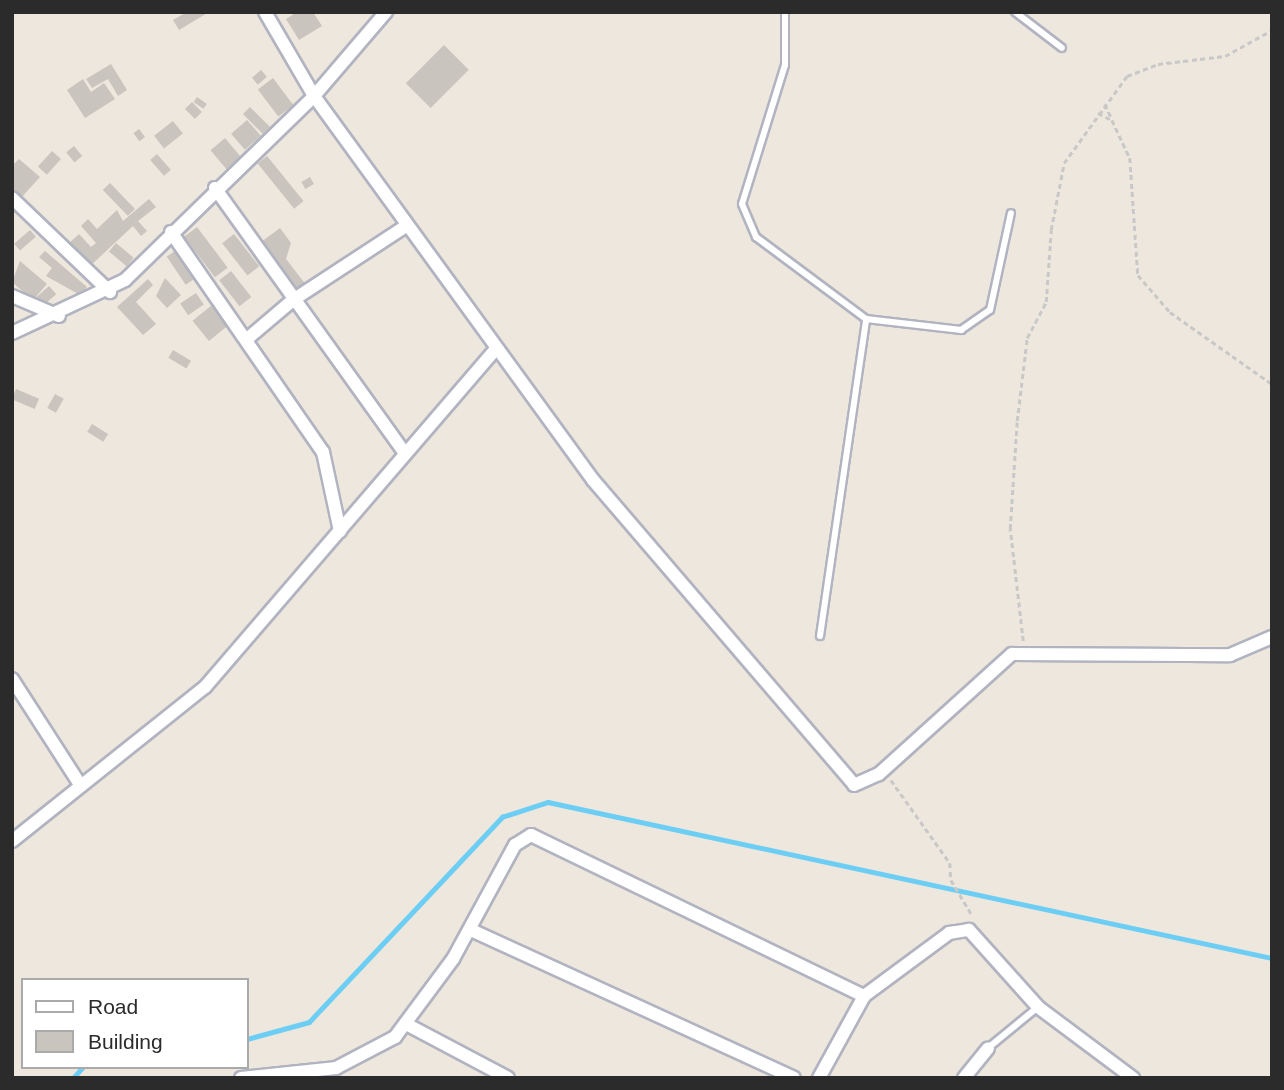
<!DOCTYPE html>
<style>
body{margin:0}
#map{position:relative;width:1284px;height:1090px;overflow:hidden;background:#eee7dd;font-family:Helvetica,sans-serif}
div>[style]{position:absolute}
.stream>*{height:4.5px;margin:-2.25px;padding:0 2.25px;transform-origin:2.25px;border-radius:2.25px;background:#6ccef4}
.building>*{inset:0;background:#c9c4bd;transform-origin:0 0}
.path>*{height:2.5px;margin-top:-1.25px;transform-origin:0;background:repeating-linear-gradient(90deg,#c8c8c8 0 5px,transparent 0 8.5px)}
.roads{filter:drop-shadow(2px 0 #b1b4c0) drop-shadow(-2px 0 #b1b4c0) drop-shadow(0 2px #b1b4c0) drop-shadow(0 -2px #b1b4c0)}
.lane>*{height:6px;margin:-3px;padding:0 3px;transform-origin:3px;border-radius:3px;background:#fff}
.street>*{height:12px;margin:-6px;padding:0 6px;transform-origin:6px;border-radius:6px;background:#fff}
span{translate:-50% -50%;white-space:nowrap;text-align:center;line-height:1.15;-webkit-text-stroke:7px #fff;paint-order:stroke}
.frame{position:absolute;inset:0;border:14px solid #2b2b2b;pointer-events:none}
.legend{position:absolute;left:21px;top:978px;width:228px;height:91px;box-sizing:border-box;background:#fff;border:2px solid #aaa;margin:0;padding:9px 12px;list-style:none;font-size:21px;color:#2b2b2b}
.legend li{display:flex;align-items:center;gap:14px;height:35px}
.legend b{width:35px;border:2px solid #aaa}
</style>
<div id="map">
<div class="stream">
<div style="left:247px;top:1039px;width:64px;rotate:-15.3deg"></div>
<div style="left:309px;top:1022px;width:282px;rotate:-46.7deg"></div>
<div style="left:502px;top:817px;width:48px;rotate:-18.1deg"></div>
<div style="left:548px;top:802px;width:741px;rotate:12.16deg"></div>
<div style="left:73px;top:1078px;width:15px;rotate:-48deg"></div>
</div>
<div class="building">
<div style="clip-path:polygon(187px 12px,209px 12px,179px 30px,173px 20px)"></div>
<div style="clip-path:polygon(297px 12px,313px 12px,322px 26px,299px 40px,286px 19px)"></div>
<div style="left:444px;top:45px;width:35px;height:54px;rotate:45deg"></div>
<div style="clip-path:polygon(111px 64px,127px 90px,118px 96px,108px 79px,92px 88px,86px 79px)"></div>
<div style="left:261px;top:70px;width:9px;height:12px;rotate:49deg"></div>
<div style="left:273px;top:78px;width:34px;height:19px;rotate:53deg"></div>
<div style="clip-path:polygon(83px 79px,91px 92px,104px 83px,115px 99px,85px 118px,67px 90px)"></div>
<div style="left:197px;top:97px;width:12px;height:6px;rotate:35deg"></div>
<div style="left:192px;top:102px;width:14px;height:10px;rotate:45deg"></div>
<div style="left:250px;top:107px;width:28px;height:10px;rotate:45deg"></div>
<div style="left:247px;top:120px;width:21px;height:21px;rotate:49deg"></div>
<div style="left:173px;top:121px;width:16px;height:24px;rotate:52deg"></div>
<div style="left:139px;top:129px;width:10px;height:7px;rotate:53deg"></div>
<div style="left:225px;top:138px;width:25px;height:19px;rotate:50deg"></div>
<div style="left:74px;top:146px;width:13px;height:10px;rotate:51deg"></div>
<div style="left:52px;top:151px;width:12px;height:21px;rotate:42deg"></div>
<div style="left:157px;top:154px;width:21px;height:9px;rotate:49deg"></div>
<div style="left:267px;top:156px;width:58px;height:12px;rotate:51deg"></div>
<div style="clip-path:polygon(19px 159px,40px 177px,20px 199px,12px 192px,12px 166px)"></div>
<div style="left:310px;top:177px;width:8px;height:10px;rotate:60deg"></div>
<div style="left:110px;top:183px;width:36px;height:10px;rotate:46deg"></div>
<div style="clip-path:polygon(149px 199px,156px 207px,138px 221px,147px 231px,141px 236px,133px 226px,89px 267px,68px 244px,79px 234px,91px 247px,96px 243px,81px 226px,88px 219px,97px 229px,117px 210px,123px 221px)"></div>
<div style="left:197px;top:227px;width:51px;height:16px;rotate:53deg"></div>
<div style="clip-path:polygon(280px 228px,291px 243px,286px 259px,307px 286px,299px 292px,261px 242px)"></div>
<div style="left:30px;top:230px;width:9px;height:21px;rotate:49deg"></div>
<div style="left:234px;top:234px;width:41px;height:15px;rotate:52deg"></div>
<div style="left:116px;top:243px;width:23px;height:11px;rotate:40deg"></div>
<div style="clip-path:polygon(45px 251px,87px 287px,80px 295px,46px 276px,52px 268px,39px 257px)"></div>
<div style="left:175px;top:251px;width:34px;height:10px;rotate:56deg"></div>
<div style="clip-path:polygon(20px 261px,47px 284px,33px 300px,12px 282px)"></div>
<div style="left:231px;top:271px;width:33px;height:15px;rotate:52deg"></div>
<div style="clip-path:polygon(165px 278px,181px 295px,167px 308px,156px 296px)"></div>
<div style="clip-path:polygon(148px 279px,153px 285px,136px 302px,156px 324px,143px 335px,117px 307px)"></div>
<div style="left:49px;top:286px;width:11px;height:19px;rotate:49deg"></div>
<div style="left:196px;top:293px;width:14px;height:19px;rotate:56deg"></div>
<div style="left:212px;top:305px;width:26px;height:25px;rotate:51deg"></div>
<div style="left:173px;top:350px;width:21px;height:9px;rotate:31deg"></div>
<div style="left:16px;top:389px;width:25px;height:11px;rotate:23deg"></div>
<div style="left:55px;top:394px;width:10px;height:16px;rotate:29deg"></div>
<div style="left:92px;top:424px;width:19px;height:9px;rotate:32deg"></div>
</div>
<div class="path">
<div style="left:1105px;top:104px;width:14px;rotate:65deg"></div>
<div style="left:1098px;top:113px;width:16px;rotate:27deg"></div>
<div style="left:1112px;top:120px;width:42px;rotate:64.7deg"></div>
<div style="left:1130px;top:158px;width:117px;rotate:86.1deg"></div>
<div style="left:1138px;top:275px;width:49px;rotate:49.1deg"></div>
<div style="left:1170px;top:312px;width:125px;rotate:35.2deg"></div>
<div style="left:1023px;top:641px;width:113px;rotate:-96.6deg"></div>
<div style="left:1010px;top:529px;width:108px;rotate:-86.3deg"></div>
<div style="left:1017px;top:421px;width:84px;rotate:-83.1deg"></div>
<div style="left:1027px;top:338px;width:41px;rotate:-62.2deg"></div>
<div style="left:1046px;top:302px;width:72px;rotate:-86deg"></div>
<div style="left:1051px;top:230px;width:68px;rotate:-79deg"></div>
<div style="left:1064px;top:163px;width:107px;rotate:-54.1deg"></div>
<div style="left:1127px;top:76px;width:33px;rotate:-21deg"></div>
<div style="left:1158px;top:64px;width:67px;rotate:-6.8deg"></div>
<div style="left:1225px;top:56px;width:54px;rotate:-29deg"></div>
<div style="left:891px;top:780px;width:102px;rotate:54.6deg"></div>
<div style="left:950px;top:863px;width:17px;rotate:87deg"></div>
<div style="left:951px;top:880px;width:41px;rotate:59deg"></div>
</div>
<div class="roads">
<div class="lane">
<div style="left:785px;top:12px;width:53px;rotate:90deg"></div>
<div style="left:785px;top:65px;width:145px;rotate:107.2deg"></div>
<div style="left:742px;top:204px;width:36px;rotate:67deg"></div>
<div style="left:756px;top:237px;width:137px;rotate:36.7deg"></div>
<div style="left:866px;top:319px;width:96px;rotate:6.6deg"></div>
<div style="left:961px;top:330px;width:35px;rotate:-35deg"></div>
<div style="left:990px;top:310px;width:99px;rotate:-77.8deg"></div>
<div style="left:1015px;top:12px;width:59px;rotate:37.5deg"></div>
<div style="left:820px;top:636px;width:320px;rotate:-81.7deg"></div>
<div style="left:988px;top:1048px;width:65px;rotate:-39.4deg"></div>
</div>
<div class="street">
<div style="left:265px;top:12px;width:97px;rotate:59.7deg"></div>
<div style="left:314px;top:96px;width:475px;rotate:54deg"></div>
<div style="left:593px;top:480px;width:401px;rotate:49.4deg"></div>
<div style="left:854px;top:785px;width:27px;rotate:-24deg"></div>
<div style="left:879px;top:774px;width:179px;rotate:-42.1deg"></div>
<div style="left:1012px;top:654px;width:218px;rotate:0.3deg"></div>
<div style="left:1230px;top:655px;width:46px;rotate:-23.2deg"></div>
<div style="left:215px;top:188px;width:325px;rotate:54.4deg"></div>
<div style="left:12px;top:198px;width:136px;rotate:43.8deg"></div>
<div style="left:171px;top:232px;width:267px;rotate:55.4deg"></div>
<div style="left:323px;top:452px;width:81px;rotate:77.9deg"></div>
<div style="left:12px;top:296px;width:51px;rotate:23.1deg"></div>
<div style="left:12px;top:333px;width:125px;rotate:-25.1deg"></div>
<div style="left:125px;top:280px;width:264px;rotate:-44.2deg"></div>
<div style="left:314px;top:96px;width:111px;rotate:-49.4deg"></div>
<div style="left:247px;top:339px;width:60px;rotate:-40.3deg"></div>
<div style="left:293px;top:300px;width:135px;rotate:-33.2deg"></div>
<div style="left:12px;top:679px;width:127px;rotate:57.2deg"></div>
<div style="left:12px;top:841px;width:247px;rotate:-38.6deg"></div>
<div style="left:205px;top:687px;width:446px;rotate:-49.3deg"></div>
<div style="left:471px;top:930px;width:355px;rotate:24.6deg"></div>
<div style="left:408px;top:1025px;width:113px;rotate:27.9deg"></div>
<div style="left:241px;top:1078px;width:96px;rotate:-6deg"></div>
<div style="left:336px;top:1068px;width:67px;rotate:-27.7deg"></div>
<div style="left:395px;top:1037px;width:97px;rotate:-53.4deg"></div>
<div style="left:453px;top:959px;width:130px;rotate:-61.5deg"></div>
<div style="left:515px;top:845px;width:19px;rotate:-32deg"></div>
<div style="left:531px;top:835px;width:370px;rotate:25.8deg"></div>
<div style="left:864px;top:996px;width:106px;rotate:-36.5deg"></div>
<div style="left:949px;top:933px;width:20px;rotate:-9deg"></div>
<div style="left:969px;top:930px;width:103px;rotate:48.1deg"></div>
<div style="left:1038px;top:1007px;width:119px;rotate:36.8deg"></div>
<div style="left:819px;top:1078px;width:94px;rotate:-61.2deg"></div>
<div style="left:964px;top:1078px;width:38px;rotate:-51deg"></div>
</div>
</div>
<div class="frame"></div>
<ul class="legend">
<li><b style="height:9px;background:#fff"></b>Road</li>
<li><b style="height:19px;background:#c9c4bd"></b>Building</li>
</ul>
</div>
